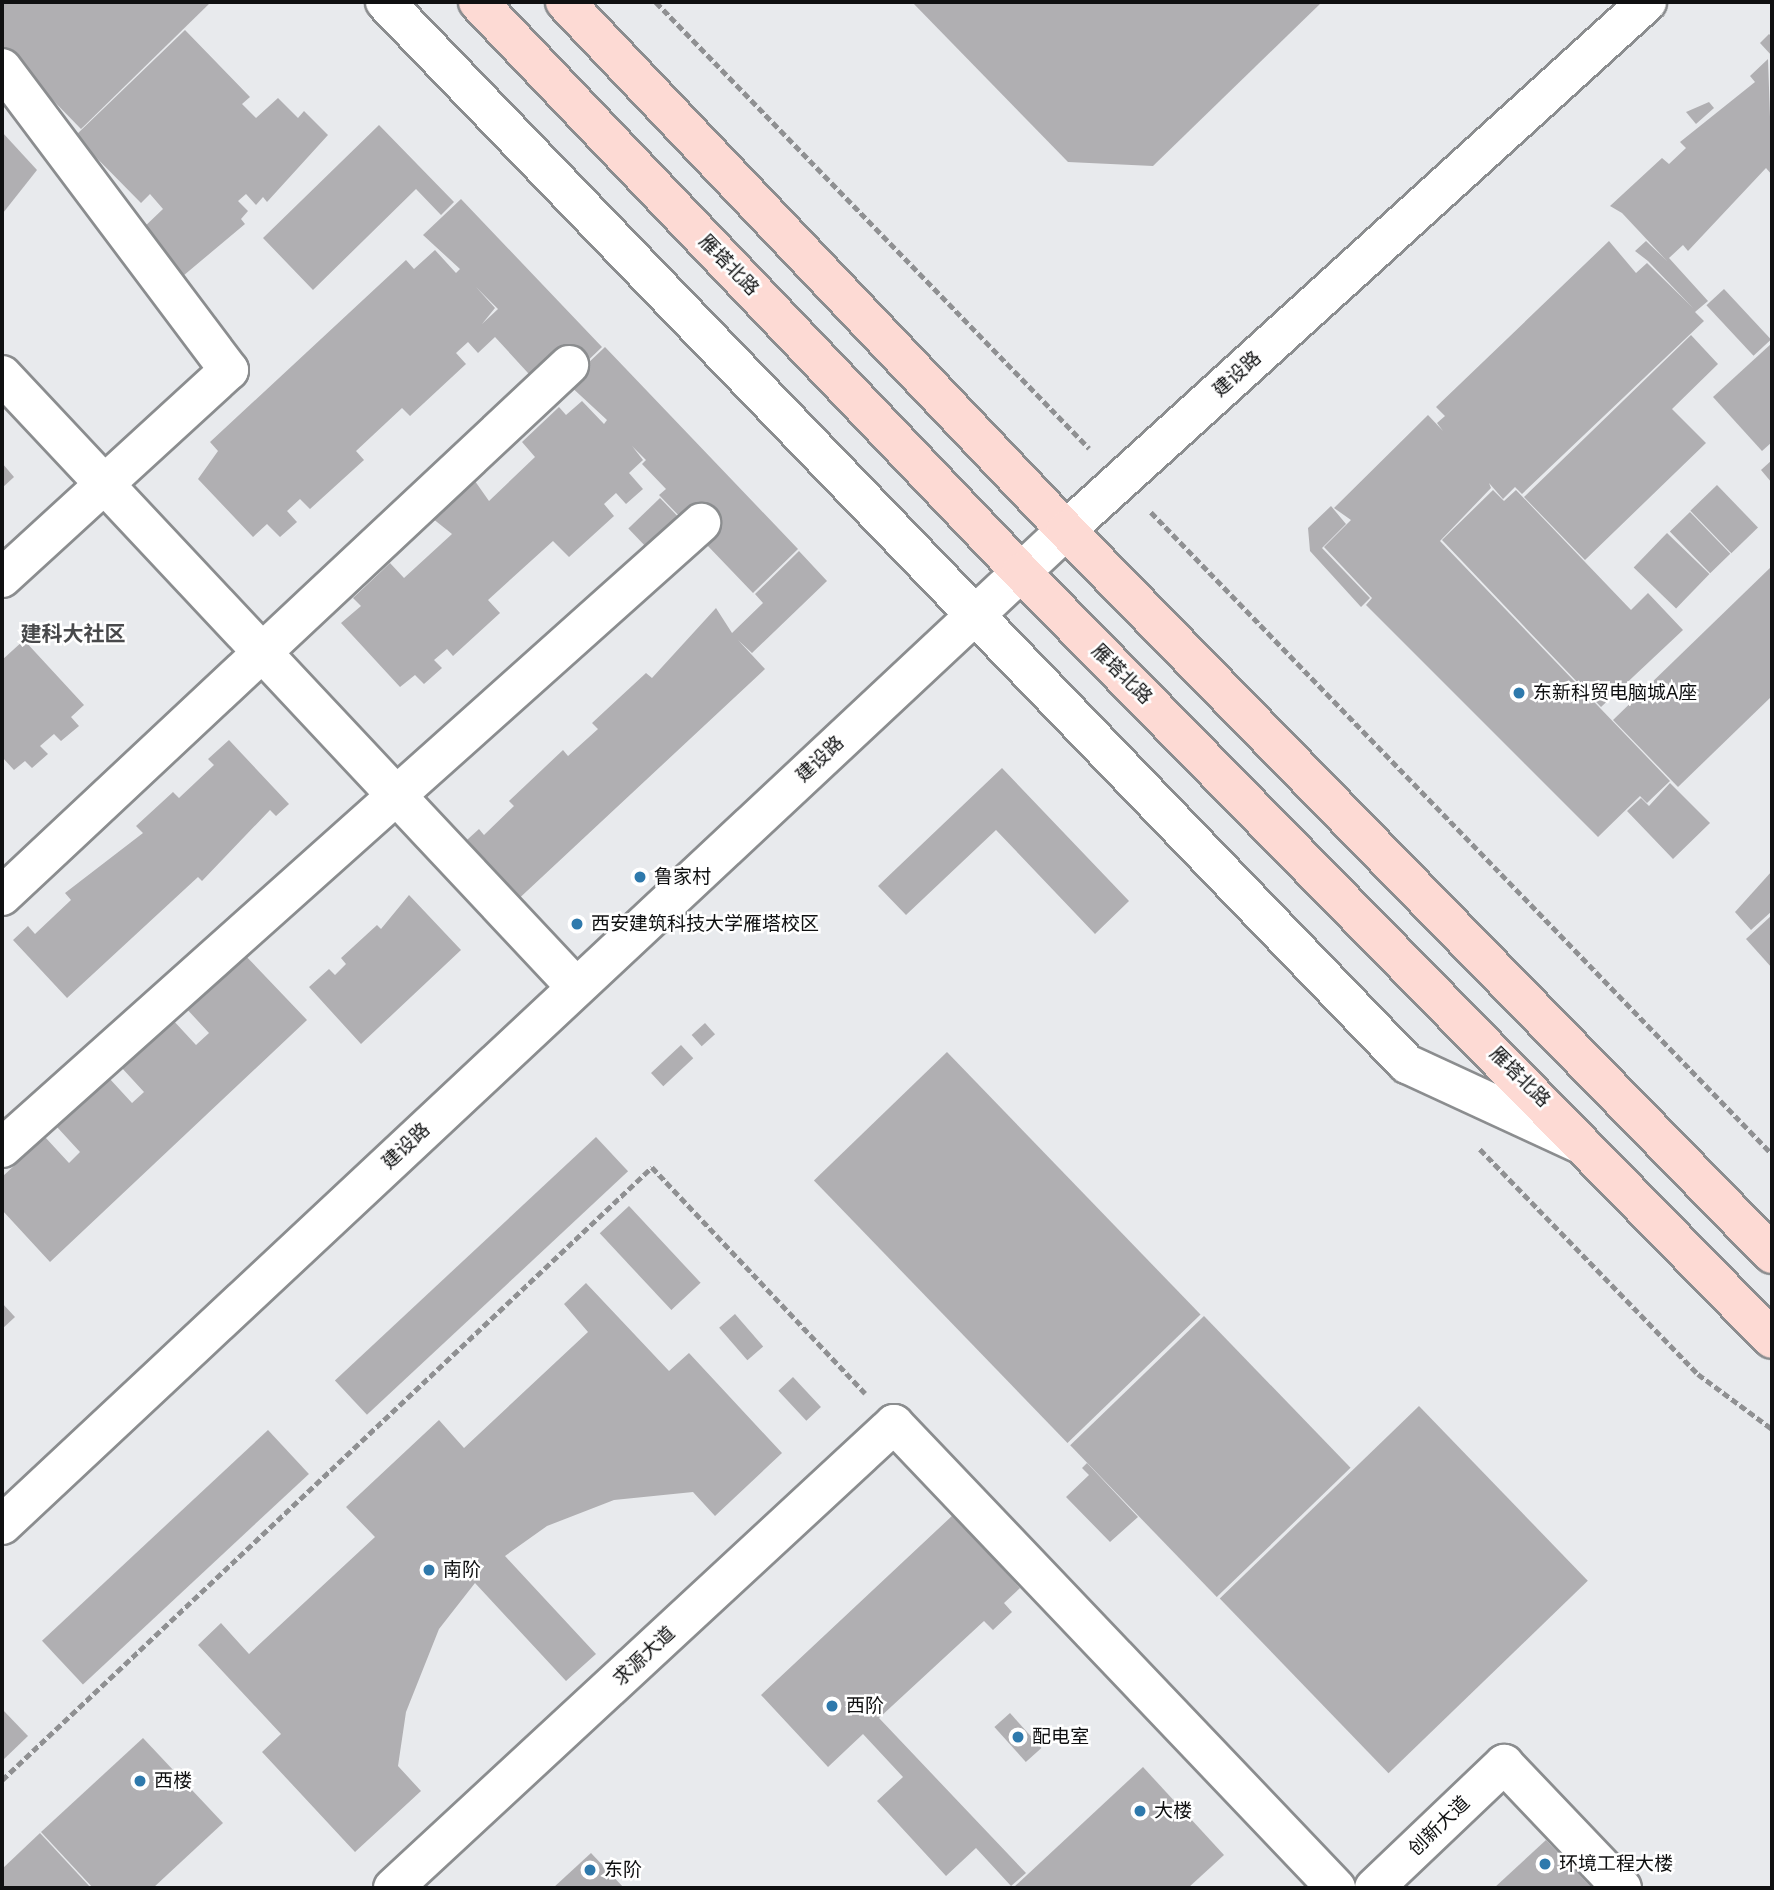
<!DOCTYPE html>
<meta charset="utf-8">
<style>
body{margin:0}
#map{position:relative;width:1774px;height:1890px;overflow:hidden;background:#e8eaed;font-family:"Noto Sans","Noto Sans SC",sans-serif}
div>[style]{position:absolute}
.building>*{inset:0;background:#b0afb2;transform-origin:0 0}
.path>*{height:4.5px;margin-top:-2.25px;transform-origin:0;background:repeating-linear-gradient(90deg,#8f9092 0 7px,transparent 0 10.5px)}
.roads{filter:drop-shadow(2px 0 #8b8d8f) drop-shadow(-2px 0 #8b8d8f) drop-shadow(0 2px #8b8d8f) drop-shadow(0 -2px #8b8d8f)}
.minor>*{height:38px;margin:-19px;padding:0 19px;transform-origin:19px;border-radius:19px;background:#fff}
.major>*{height:38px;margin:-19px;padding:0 19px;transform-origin:19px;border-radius:19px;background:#fddad4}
.dots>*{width:19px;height:19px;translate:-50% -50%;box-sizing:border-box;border:4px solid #fff;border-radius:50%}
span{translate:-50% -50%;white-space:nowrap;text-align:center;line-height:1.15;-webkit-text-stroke:5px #fff;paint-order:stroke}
.street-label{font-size:19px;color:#0f1011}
.poi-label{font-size:19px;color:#0f1011}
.left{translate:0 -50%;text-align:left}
.neighbourhood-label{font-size:21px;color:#48494b;font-weight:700}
.frame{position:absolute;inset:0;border:4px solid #0f1011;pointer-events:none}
</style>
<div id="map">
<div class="building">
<div style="clip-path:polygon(2px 2px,211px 2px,81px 129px,2px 48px)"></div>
<div style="clip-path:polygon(912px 2px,1322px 2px,1153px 166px,1068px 162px)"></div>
<div style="clip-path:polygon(185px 30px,250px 97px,242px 104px,256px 118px,278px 98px,298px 118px,304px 111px,328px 135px,267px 202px,263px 197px,256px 205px,246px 194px,238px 201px,248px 211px,241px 219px,245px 224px,177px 281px,141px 230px,163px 209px,150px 194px,141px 203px,75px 136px)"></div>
<div style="clip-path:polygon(1769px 34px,1772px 37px,1772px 56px,1760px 43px)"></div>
<div style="clip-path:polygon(1768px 59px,1772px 175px,1766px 168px,1688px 251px,1683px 245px,1669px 258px,1708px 301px,1695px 312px,1704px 321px,1522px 494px,1515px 487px,1503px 499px,1489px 483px,1491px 488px,1440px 541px,1670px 781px,1647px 803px,1640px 796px,1598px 837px,1366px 605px,1372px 598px,1324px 547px,1351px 520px,1334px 508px,1428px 415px,1443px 431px,1437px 423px,1445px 416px,1436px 407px,1609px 241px,1636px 273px,1647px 263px,1693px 308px,1648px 261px,1635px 251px,1646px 241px,1667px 261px,1622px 213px,1610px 206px,1662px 158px,1669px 164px,1686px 148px,1680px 142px,1755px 82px,1750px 76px)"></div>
<div style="clip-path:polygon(1709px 102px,1714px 108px,1696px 124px,1686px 112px)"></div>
<div style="clip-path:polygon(379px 125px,454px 202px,441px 215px,416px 189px,313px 290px,263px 238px)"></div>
<div style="clip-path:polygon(2px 132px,37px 170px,3px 213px,2px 211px)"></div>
<div style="clip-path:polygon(evenodd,461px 199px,602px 347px,550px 397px,495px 337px,478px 353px,468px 342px,456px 353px,466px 364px,410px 416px,402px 408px,356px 451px,364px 460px,310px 509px,300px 499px,287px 511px,297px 522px,280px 537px,267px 524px,253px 537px,198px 479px,218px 451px,210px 442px,406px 260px,414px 269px,435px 250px,456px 273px,460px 269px,423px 235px,461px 199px,476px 287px,498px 309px,482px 324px,495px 308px,476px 287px)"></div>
<div style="left:1724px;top:289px;width:69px;height:24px;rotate:47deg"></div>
<div style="clip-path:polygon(1691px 335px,1718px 364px,1672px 409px,1706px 443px,1585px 560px,1524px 497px)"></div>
<div style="clip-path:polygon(1772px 343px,1772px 442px,1762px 451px,1713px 397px)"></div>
<div style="clip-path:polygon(605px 347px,798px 549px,753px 593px,659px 495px,666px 489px,642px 464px,646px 460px,632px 446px,643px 460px,629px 473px,643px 489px,626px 504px,616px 493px,604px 504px,614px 516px,569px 557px,553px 541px,488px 600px,500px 613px,453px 656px,447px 649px,434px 660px,442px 668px,424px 684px,415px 675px,400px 687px,341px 623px,361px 606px,353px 598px,390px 563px,404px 578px,452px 534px,427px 514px,470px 474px,489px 501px,535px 457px,522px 442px,559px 407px,566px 415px,582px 401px,604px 424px,607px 420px,567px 383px)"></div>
<div style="clip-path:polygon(1772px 460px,1772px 483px,1761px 470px)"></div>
<div style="clip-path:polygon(2px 463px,14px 477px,2px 488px)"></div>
<div style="left:1717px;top:485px;width:59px;height:37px;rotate:46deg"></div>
<div style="clip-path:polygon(1493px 490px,1504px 501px,1516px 490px,1631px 610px,1648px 593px,1683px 630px,1601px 707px,1442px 540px)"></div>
<div style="left:660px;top:498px;width:55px;height:44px;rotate:46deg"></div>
<div style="clip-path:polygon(1331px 506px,1346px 524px,1322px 548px,1370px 598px,1361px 607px,1310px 551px,1308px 528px)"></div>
<div style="left:1690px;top:512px;width:58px;height:28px;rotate:46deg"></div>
<div style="left:1667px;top:533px;width:59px;height:48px;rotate:44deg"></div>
<div style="clip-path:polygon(799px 551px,827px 581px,752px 653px,738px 640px,765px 669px,512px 905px,457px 849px,479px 829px,484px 835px,514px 806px,509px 801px,563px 750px,568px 756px,598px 729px,592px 723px,646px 673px,652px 678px,716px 608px,732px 633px,763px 603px,755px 594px)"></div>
<div style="clip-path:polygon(1772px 566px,1772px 696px,1678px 787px,1613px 720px)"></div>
<div style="clip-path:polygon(24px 640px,84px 705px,71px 717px,79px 726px,61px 741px,54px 734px,40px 746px,48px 754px,32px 768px,25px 761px,14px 770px,2px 757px,2px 660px)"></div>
<div style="clip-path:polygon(229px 740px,289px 804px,276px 816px,270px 810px,202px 881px,198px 877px,67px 998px,13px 940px,28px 926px,35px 934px,71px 900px,65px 893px,143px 833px,136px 826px,173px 792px,179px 798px,214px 765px,208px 759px)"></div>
<div style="clip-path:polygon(1002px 768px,1129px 901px,1095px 934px,996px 830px,906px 915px,878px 886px)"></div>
<div style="clip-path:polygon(1670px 783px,1710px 823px,1673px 859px,1627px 811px,1641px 798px,1649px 806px)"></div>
<div style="clip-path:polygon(1772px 871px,1772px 911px,1751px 930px,1735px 912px)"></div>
<div style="clip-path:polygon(409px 895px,461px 950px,361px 1044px,309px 987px,329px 969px,335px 975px,346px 964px,341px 958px,377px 925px,381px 929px)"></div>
<div style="clip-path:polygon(1772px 915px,1772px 968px,1746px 939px)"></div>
<div style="clip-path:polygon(243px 953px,307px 1020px,50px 1262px,2px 1210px,2px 1177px,45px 1137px,69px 1163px,80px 1152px,57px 1127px,109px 1078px,132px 1103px,144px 1092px,121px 1067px,172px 1019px,196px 1045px,209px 1033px,185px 1007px)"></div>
<div style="left:705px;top:1023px;width:15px;height:18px;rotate:48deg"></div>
<div style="left:681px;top:1045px;width:18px;height:41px;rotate:47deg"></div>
<div style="left:947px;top:1052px;width:365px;height:185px;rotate:46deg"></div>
<div style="left:596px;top:1137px;width:47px;height:357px;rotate:47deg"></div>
<div style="left:629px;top:1206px;width:105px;height:40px;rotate:47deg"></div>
<div style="clip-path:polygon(586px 1283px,669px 1371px,689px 1353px,782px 1453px,715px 1516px,693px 1492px,614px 1500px,547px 1526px,505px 1556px,596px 1654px,566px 1681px,475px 1583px,439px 1629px,406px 1712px,398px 1766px,421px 1791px,355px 1852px,262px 1752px,281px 1734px,198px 1645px,221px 1623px,249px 1654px,375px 1537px,346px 1507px,439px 1420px,464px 1448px,588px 1332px,564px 1304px)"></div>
<div style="clip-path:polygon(2px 1303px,15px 1317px,2px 1329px)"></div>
<div style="left:735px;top:1314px;width:43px;height:21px;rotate:49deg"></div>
<div style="left:1204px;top:1316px;width:211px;height:186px;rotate:46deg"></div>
<div style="left:793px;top:1377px;width:41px;height:20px;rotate:47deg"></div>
<div style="left:1419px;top:1406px;width:243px;height:277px;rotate:46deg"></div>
<div style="left:268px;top:1430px;width:60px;height:309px;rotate:47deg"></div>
<div style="clip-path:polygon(1087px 1463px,1138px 1517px,1110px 1542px,1066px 1497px,1089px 1475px,1082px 1468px)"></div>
<div style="clip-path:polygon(953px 1515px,1020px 1588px,1004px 1603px,1012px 1612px,993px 1630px,984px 1621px,879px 1718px,1026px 1873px,1011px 1886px,976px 1848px,946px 1876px,877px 1801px,903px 1777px,863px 1734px,828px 1767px,761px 1695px)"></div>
<div style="clip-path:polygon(2px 1709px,28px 1736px,2px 1761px)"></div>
<div style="left:1010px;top:1713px;width:47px;height:21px;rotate:48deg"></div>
<div style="clip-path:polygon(143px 1738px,223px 1823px,153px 1888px,93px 1888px,41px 1832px)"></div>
<div style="clip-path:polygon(1143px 1767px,1224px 1855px,1188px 1888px,1013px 1888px)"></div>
<div style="clip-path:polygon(40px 1833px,91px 1888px,2px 1888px,2px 1869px)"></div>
<div style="clip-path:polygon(1546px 1840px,1592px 1888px,1494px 1888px)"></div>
<div style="clip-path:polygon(591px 1853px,624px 1888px,553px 1888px)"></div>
</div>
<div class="path">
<div style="left:656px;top:2px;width:622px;rotate:45.85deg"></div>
<div style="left:1151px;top:512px;width:893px;rotate:45.95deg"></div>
<div style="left:1480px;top:1149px;width:313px;rotate:45.9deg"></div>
<div style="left:1698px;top:1374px;width:92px;rotate:36.6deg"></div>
<div style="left:2px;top:1780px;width:893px;rotate:-43.32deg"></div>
<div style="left:652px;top:1167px;width:311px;rotate:46.7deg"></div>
</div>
<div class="roads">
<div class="minor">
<div style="left:385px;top:2px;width:1474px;rotate:46.1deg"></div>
<div style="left:1407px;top:1064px;width:191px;rotate:24.8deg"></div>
<div style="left:2px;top:68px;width:378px;rotate:53.1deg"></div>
<div style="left:229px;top:370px;width:308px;rotate:137.5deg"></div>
<div style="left:2px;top:375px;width:839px;rotate:46.84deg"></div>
<div style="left:2px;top:896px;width:777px;rotate:-43.12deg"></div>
<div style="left:2px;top:1148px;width:938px;rotate:-41.8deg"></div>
<div style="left:2px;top:1525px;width:1457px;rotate:-43.08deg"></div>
<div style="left:1066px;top:530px;width:785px;rotate:-42.26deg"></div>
<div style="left:393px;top:1888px;width:683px;rotate:-42.8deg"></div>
<div style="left:894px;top:1424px;width:641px;rotate:46.39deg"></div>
<div style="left:1374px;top:1888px;width:180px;rotate:-43.6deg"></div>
<div style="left:1504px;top:1764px;width:171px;rotate:46.4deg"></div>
</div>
<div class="major">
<div style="left:478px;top:2px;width:787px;rotate:46.39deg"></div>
<div style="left:1021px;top:572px;width:1073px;rotate:45.6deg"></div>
<div style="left:565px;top:2px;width:728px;rotate:46.5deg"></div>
<div style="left:1066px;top:530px;width:1011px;rotate:45.72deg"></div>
</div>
</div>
<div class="dots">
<div style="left:1519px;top:693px;background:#2e79ac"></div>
<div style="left:640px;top:877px;background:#2e79ac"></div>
<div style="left:577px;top:924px;background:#2e79ac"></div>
<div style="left:429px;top:1570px;background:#2e79ac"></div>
<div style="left:832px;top:1706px;background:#2e79ac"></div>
<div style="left:1018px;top:1737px;background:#2e79ac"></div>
<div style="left:140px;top:1781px;background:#2e79ac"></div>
<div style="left:1140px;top:1811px;background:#2e79ac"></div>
<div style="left:1545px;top:1864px;background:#2e79ac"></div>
<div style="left:590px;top:1870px;background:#2e79ac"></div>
</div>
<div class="street-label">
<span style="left:729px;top:265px;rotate:46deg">雁塔北路</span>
<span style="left:1237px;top:374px;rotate:-42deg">建设路</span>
<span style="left:1122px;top:674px;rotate:45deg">雁塔北路</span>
<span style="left:820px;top:759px;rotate:-43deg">建设路</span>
<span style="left:1520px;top:1077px;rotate:45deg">雁塔北路</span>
<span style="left:406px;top:1146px;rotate:-43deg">建设路</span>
<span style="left:644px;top:1656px;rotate:-43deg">求源大道</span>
<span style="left:1439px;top:1826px;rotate:-44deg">创新大道</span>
</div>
<div class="poi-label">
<span class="left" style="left:1533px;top:693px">东新科贸电脑城A座</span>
<span class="left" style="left:654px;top:877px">鲁家村</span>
<span class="left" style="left:591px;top:924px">西安建筑科技大学雁塔校区</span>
<span class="left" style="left:443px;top:1570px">南阶</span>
<span class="left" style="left:846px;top:1706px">西阶</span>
<span class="left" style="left:1032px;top:1737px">配电室</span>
<span class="left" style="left:154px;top:1781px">西楼</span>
<span class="left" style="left:1154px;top:1811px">大楼</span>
<span class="left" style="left:1559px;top:1864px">环境工程大楼</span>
<span class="left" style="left:604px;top:1870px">东阶</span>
</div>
<div class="neighbourhood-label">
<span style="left:73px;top:633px">建科大社区</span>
</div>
<div class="frame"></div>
</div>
